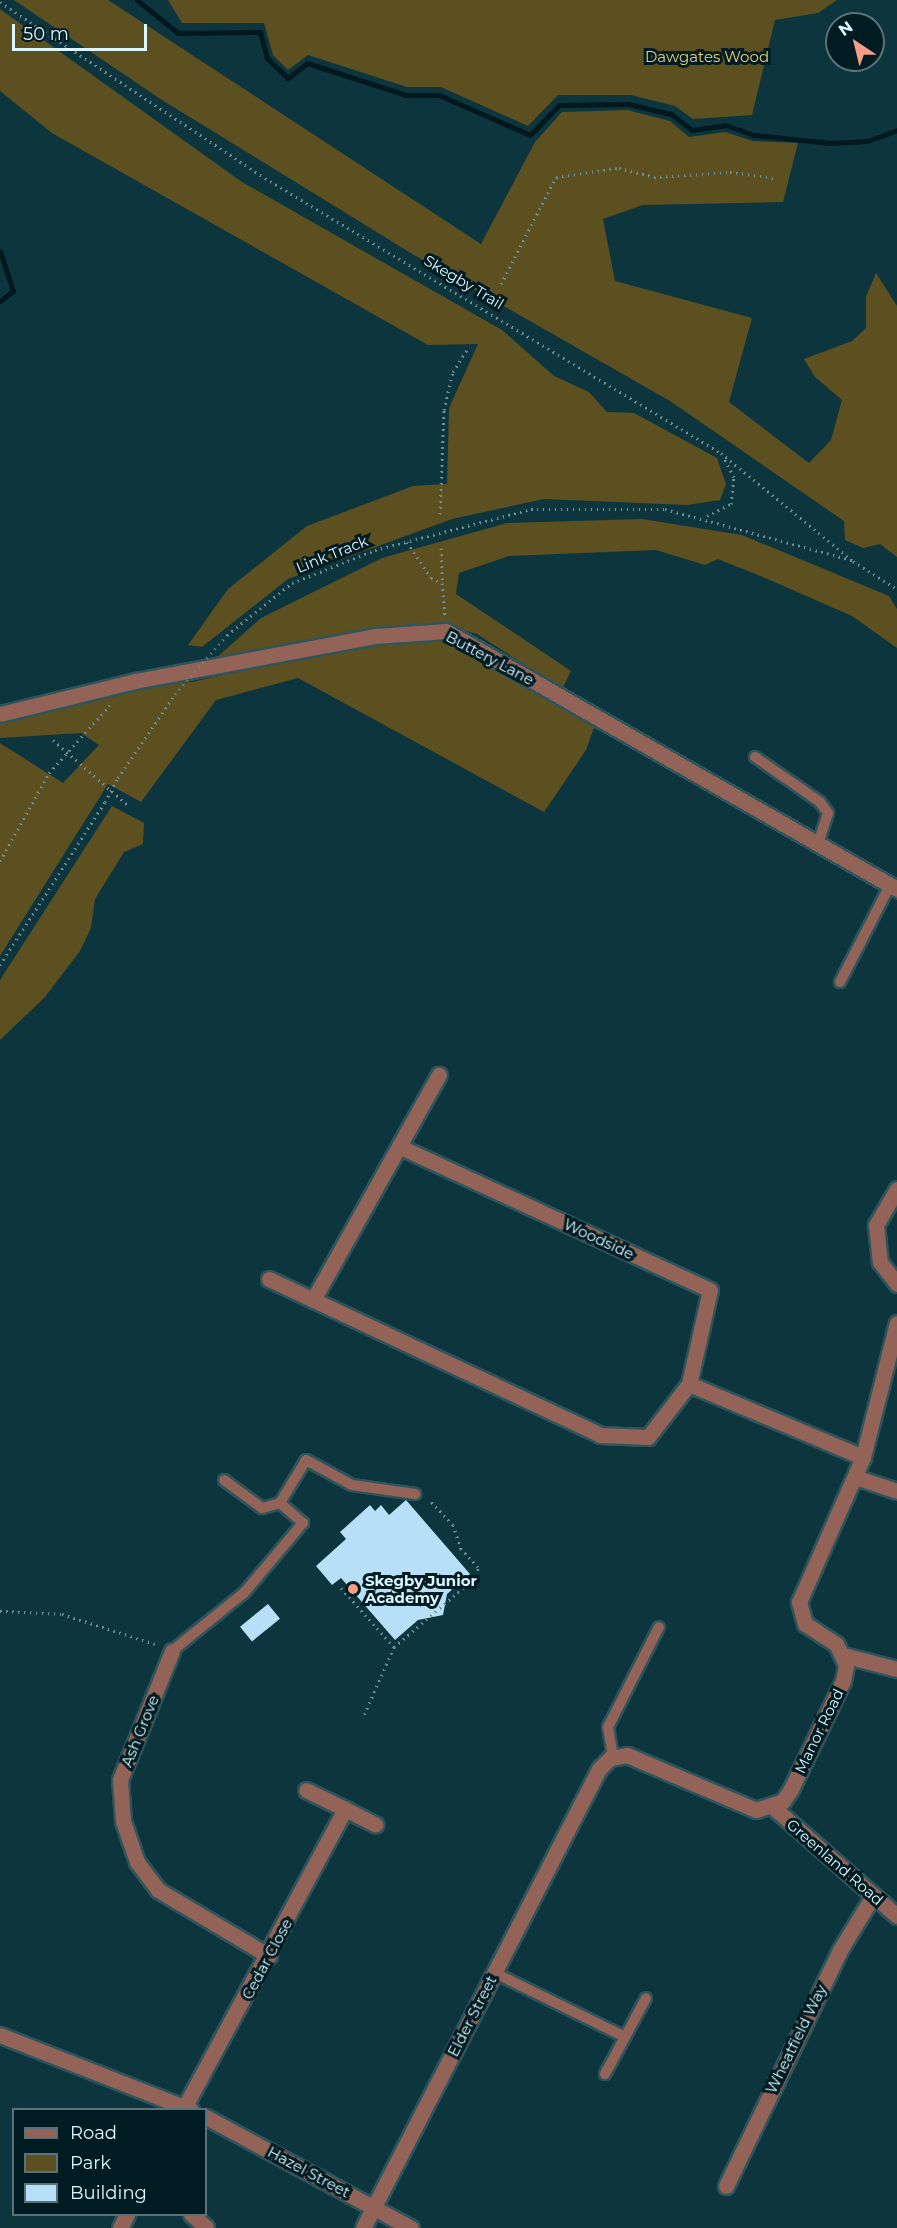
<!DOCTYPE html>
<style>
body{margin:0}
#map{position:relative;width:897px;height:2228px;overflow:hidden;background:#0d353d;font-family:Montserrat,sans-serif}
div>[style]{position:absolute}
.green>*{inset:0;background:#5c5020}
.stream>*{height:5px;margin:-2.5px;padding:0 2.5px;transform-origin:2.5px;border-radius:2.5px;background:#00181e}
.building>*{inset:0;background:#b8dff8;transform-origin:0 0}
.path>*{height:3px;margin-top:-1.5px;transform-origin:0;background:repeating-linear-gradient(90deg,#6f9098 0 1.5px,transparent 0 6px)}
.roads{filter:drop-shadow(2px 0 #2e545c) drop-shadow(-2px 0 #2e545c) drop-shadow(0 2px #2e545c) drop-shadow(0 -2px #2e545c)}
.lane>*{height:10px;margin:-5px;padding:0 5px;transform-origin:5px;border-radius:5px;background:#946357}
.street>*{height:15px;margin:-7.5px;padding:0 7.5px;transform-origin:7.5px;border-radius:7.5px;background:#946357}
.path-bridge>*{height:3px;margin-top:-1.5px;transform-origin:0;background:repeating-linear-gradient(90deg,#6f9098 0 1.5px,transparent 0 6px)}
.dots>*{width:16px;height:16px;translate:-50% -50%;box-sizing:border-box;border:3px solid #001b22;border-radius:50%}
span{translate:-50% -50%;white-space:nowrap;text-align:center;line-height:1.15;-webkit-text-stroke:6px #001b22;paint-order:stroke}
.park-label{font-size:15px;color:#ead172}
.street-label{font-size:15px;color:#dbf6fe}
.poi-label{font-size:15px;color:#dbf6fe;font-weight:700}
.left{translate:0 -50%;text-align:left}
.legend{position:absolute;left:12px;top:2108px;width:195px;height:108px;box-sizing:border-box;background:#001b22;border:2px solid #58737a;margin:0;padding:8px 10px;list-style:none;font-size:18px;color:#dbf6fe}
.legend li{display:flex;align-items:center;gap:12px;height:30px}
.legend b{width:30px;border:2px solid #58737a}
.north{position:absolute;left:825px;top:12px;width:60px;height:60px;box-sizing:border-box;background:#001b22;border:2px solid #58737a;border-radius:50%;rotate:325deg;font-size:16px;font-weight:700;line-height:24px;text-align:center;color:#dbf6fe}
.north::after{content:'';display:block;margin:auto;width:21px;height:27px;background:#f49e88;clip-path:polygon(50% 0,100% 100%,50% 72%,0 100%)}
.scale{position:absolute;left:12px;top:24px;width:135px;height:27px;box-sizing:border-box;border:3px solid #dbf6fe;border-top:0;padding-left:8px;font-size:18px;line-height:21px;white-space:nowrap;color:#dbf6fe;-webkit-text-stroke:4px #001b22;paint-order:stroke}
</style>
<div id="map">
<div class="green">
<div style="clip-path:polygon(14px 0,108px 0,481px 244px,535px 142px,562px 112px,627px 110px,670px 121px,689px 137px,725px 132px,753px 141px,798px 143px,783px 202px,643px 205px,603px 219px,615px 281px,752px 318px,729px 402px,809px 463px,831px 440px,842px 400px,815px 377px,804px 359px,852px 341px,866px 328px,866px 297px,876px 273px,897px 306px,897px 557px,880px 544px,863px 548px,845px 540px,844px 521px,670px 401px,414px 255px,162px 100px)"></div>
<div style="clip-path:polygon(168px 0,837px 0,818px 13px,775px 20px,752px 115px,693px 119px,675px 106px,631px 95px,558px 95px,528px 126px,441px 87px,407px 87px,308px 55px,288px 70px,273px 55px,264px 23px,182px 23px)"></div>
<div style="clip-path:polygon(0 9px,242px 182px,502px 330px,554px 376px,589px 392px,607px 412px,634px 413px,717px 458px,726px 484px,720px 500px,687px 505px,544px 499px,452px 519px,288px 579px,202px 647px,188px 645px,228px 589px,307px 526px,413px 486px,447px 484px,449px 408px,478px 344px,428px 345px,52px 133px,0 91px)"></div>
<div style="clip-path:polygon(642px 519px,742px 535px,889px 596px,897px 609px,897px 648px,852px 616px,763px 577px,718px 559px,705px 565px,656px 550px,509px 556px,459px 573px,456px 594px,571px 671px,562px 689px,477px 634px,438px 623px,373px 629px,214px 660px,261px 618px,382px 558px,507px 523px)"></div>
<div style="clip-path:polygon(447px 637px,595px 725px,586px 750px,544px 812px,298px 678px,216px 700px,141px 802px,108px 784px,0 956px,0 743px,63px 783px,99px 745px,81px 733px,0 738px,0 722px,146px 684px,192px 682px,378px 640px)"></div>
<div style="clip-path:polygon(112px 806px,144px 823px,143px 844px,124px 852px,95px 899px,91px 928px,80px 951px,45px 997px,0 1040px,0 980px)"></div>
</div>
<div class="stream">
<div style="left:137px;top:0;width:53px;rotate:38.8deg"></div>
<div style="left:178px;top:33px;width:82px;rotate:-0.7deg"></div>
<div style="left:260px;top:32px;width:27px;rotate:75deg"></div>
<div style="left:267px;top:58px;width:29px;rotate:44deg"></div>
<div style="left:288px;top:78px;width:24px;rotate:-38deg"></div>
<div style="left:307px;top:63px;width:104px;rotate:17.9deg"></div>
<div style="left:406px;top:95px;width:33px"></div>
<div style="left:439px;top:95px;width:99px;rotate:23.7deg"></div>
<div style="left:530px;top:135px;width:42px;rotate:-46deg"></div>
<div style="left:559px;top:105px;width:69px;rotate:-0.8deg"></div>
<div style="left:628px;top:104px;width:44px;rotate:13.1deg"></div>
<div style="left:671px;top:114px;width:26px;rotate:37deg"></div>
<div style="left:692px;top:130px;width:34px;rotate:-8deg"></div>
<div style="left:726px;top:125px;width:30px;rotate:20deg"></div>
<div style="left:754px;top:135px;width:77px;rotate:5.9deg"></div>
<div style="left:831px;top:143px;width:36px;rotate:-3deg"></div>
<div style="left:867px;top:141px;width:32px;rotate:-20deg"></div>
<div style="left:0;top:251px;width:42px;rotate:72deg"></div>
<div style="left:13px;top:291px;width:16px;rotate:142deg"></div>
</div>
<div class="building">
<div style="clip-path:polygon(406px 1500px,470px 1574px,447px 1594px,443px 1615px,418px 1620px,395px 1640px,341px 1578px,332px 1585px,316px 1566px,346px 1539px,340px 1532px,370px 1505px,375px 1511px,381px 1505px,389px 1515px)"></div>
<div style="left:268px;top:1604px;width:19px;height:36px;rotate:51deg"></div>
</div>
<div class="path">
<div style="left:0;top:2px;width:318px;rotate:33.6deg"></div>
<div style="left:265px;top:178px;width:533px;rotate:31.09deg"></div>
<div style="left:721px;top:453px;width:171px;rotate:39.3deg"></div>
<div style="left:853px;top:561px;width:52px;rotate:32.5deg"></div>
<div style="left:501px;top:284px;width:120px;rotate:-62.8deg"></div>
<div style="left:556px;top:177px;width:64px;rotate:-8.1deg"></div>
<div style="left:619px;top:168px;width:36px;rotate:14deg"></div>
<div style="left:654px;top:177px;width:76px;rotate:-3.8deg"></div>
<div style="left:730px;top:172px;width:45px;rotate:7.6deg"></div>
<div style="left:440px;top:514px;width:104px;rotate:-87.8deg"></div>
<div style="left:444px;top:410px;width:39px;rotate:-77deg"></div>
<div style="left:453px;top:372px;width:28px;rotate:-58deg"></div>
<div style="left:707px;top:516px;width:27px;rotate:-27deg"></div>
<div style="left:731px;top:504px;width:27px;rotate:-84deg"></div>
<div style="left:734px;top:477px;width:24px;rotate:-118deg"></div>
<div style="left:407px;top:542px;width:43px;rotate:56.3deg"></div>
<div style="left:431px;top:578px;width:12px;rotate:24deg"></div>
<div style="left:442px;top:583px;width:33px;rotate:85deg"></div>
<div style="left:441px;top:548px;width:35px;rotate:88deg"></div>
<div style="left:227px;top:635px;width:83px;rotate:-38.7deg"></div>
<div style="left:292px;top:583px;width:89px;rotate:-21.7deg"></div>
<div style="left:375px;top:550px;width:161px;rotate:-14.7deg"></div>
<div style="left:531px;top:509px;width:134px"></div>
<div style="left:665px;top:509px;width:194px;rotate:15.3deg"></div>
<div style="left:53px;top:740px;width:101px;rotate:41deg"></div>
<div style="left:118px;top:778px;width:102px;rotate:-55.8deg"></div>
<div style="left:0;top:861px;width:101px;rotate:-60.9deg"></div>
<div style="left:49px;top:773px;width:91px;rotate:-48.1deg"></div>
<div style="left:0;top:965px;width:194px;rotate:-57.2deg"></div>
<div style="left:341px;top:1588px;width:79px;rotate:48.1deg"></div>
<div style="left:394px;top:1647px;width:74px;rotate:113.8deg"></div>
<div style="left:0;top:1611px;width:62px;rotate:2.8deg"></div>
<div style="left:62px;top:1614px;width:101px;rotate:17.9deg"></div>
<div style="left:394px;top:1647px;width:109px;rotate:-40.5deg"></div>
<div style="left:477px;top:1576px;width:9px;rotate:-84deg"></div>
<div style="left:478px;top:1567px;width:25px;rotate:-133deg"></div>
<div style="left:461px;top:1549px;width:25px;rotate:-108deg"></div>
<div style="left:453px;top:1525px;width:35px;rotate:-133deg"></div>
</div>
<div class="roads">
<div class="lane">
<div style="left:755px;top:757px;width:79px;rotate:34.7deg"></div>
<div style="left:820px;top:802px;width:14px;rotate:54deg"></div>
<div style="left:828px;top:813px;width:29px;rotate:108deg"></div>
<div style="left:840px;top:982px;width:109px;rotate:-62.7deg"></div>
<div style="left:280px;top:1503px;width:50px;rotate:-58.8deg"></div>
<div style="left:306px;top:1460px;width:52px;rotate:28.5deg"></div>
<div style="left:352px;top:1485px;width:64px;rotate:8.1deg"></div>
<div style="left:172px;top:1651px;width:92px;rotate:-38.9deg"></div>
<div style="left:244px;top:1593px;width:92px;rotate:-49.9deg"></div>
<div style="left:303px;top:1523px;width:30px;rotate:-139deg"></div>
<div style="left:280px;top:1503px;width:19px;rotate:164deg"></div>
<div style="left:262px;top:1508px;width:47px;rotate:-143.6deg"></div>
<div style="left:613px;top:1758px;width:31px;rotate:-99deg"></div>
<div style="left:608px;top:1727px;width:112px;rotate:-63deg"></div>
<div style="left:495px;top:1973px;width:145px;rotate:26.2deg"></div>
<div style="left:625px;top:2037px;width:44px;rotate:-61.7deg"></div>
<div style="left:605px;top:2074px;width:42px;rotate:-61.6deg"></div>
</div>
<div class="street">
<div style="left:0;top:714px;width:139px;rotate:-13.7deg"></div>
<div style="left:135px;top:681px;width:245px;rotate:-10.6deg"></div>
<div style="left:376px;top:636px;width:70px;rotate:-4.1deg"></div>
<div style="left:446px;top:631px;width:520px;rotate:29.77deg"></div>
<div style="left:897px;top:1189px;width:42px;rotate:120.3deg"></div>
<div style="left:876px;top:1225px;width:37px;rotate:84deg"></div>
<div style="left:880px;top:1262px;width:28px;rotate:52deg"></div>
<div style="left:269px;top:1279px;width:366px;rotate:25.2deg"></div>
<div style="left:600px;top:1435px;width:48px;rotate:2.4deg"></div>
<div style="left:648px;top:1437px;width:67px;rotate:-52.3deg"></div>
<div style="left:689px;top:1384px;width:96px;rotate:-77.4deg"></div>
<div style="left:710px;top:1290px;width:341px;rotate:-155.2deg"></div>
<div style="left:313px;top:1300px;width:258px;rotate:-60.8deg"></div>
<div style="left:689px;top:1384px;width:189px;rotate:22.8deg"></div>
<div style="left:855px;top:1477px;width:44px;rotate:18.4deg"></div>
<div style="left:172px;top:1651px;width:139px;rotate:112deg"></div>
<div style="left:120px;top:1780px;width:41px;rotate:85.8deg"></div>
<div style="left:123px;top:1821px;width:43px;rotate:71.1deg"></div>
<div style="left:137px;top:1862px;width:35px;rotate:53deg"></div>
<div style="left:158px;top:1890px;width:129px;rotate:30.7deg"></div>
<div style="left:843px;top:1655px;width:56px;rotate:14.5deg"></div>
<div style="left:773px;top:1807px;width:165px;rotate:41.3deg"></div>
<div style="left:345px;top:1809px;width:34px;rotate:27deg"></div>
<div style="left:0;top:2035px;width:205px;rotate:21.4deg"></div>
<div style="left:183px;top:2110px;width:342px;rotate:-61.7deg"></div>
<div style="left:345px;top:1809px;width:43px;rotate:-154deg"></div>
<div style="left:206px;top:2117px;width:233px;rotate:28.4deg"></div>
<div style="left:726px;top:2186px;width:262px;rotate:-64.2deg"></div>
<div style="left:840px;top:1950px;width:63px;rotate:-58.6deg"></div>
<div style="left:191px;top:2214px;width:20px;rotate:41deg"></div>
<div style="left:120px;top:2228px;width:16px;rotate:-63deg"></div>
<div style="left:363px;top:2228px;width:516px;rotate:-62.79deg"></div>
<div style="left:599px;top:1769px;width:16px;rotate:-45deg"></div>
<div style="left:610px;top:1758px;width:17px;rotate:-10deg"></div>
<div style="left:627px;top:1755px;width:140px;rotate:23.1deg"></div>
<div style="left:756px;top:1810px;width:28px;rotate:-18deg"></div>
<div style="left:783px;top:1801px;width:14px;rotate:-56deg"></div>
<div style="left:791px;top:1789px;width:120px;rotate:-64.3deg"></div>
<div style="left:843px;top:1681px;width:16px;rotate:-79deg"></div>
<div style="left:846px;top:1665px;width:23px;rotate:-115deg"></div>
<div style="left:836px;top:1644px;width:37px;rotate:-147deg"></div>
<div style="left:805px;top:1624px;width:23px;rotate:-105deg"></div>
<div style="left:799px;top:1602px;width:158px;rotate:-66.2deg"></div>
<div style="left:863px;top:1457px;width:138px;rotate:-75.8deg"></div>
</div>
</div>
<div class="path-bridge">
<div style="left:175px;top:694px;width:79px;rotate:-48.6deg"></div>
<div style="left:105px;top:802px;width:27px;rotate:-62deg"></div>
</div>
<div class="dots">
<div style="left:353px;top:1589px;background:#f49e88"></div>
</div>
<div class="park-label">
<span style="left:707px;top:57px">Dawgates Wood</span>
</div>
<div class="street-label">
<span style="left:464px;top:282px;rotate:31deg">Skegby Trail</span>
<span style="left:332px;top:554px;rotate:-22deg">Link Track</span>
<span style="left:490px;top:658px;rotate:28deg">Buttery Lane</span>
<span style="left:599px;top:1239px;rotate:25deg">Woodside</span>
<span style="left:140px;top:1731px;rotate:-68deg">Ash Grove</span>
<span style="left:819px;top:1731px;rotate:-64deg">Manor Road</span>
<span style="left:835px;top:1862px;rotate:41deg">Greenland Road</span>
<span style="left:267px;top:1959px;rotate:-62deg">Cedar Close</span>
<span style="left:472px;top:2016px;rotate:-63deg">Elder Street</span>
<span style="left:796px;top:2039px;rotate:-64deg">Wheatfield Way</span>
<span style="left:309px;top:2172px;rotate:28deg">Hazel Street</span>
</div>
<div class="poi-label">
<span class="left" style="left:365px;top:1589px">Skegby Junior<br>Academy</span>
</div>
<ul class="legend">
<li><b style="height:8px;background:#946357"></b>Road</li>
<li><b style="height:16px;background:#5c5020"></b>Park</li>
<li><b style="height:16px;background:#b8dff8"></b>Building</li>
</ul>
<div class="north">N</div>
<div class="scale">50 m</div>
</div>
